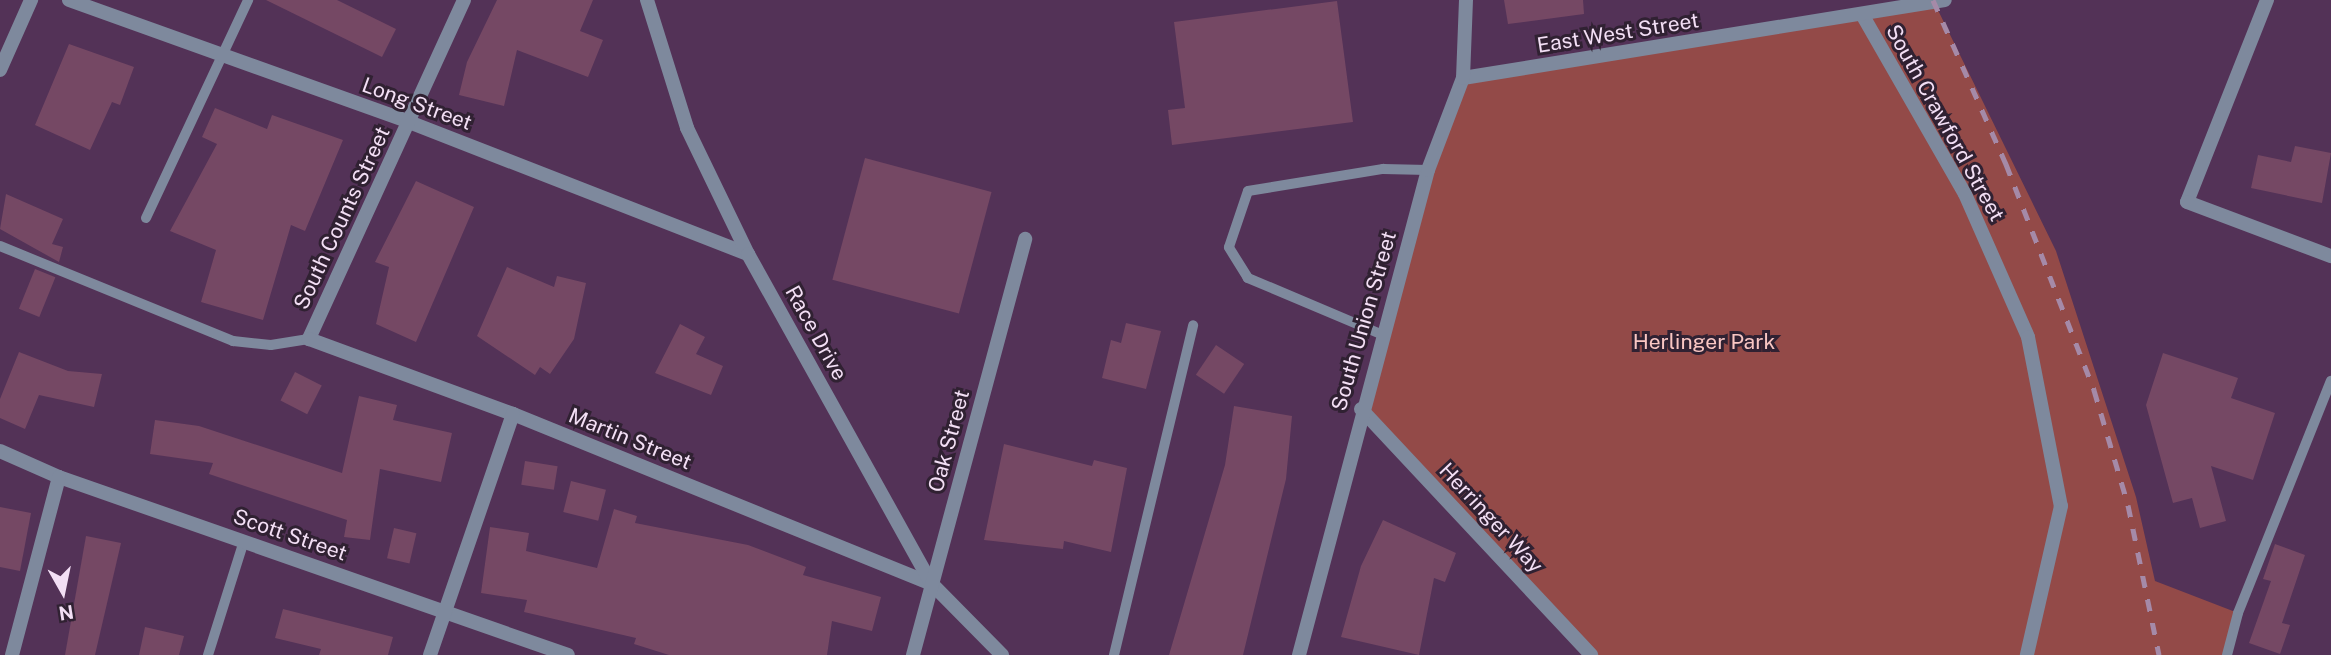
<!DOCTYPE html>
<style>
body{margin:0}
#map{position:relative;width:2331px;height:655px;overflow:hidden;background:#533257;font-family:"Public Sans",sans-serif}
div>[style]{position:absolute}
.green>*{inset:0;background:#934a48}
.building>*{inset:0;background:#754864;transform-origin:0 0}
.service>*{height:10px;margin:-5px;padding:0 5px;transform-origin:5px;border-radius:5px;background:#7e899d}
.minor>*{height:14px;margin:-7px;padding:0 7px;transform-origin:7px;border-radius:7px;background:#7e899d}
.rail>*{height:5px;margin-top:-2.5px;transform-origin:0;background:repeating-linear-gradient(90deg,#a58aa8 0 12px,transparent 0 24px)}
span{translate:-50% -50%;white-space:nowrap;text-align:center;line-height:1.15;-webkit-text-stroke:6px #302132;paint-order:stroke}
.street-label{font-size:21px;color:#f3dff5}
.park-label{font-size:21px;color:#f9c6c3}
.north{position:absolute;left:28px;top:557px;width:70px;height:70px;-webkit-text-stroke:5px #302132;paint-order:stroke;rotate:171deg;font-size:19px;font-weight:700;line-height:28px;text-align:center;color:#f3dff5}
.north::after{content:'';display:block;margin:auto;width:24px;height:32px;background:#f3dff5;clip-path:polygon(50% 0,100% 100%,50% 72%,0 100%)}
</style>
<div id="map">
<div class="green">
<div style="clip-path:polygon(1934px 2px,2056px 251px,2136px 497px,2155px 581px,2238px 613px,2227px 655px,1591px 655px,1361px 409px,1463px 78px)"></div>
</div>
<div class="building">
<div style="clip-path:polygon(266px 0,337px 0,396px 29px,382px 57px)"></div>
<div style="clip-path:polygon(497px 0,593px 0,580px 31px,603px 40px,588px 77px,517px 50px,504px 106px,459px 95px,467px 62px)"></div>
<div style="clip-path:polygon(1504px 0,1583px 0,1584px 14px,1508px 24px)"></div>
<div style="clip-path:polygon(1337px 1px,1353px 122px,1172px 145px,1168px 110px,1185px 108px,1174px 22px)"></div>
<div style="clip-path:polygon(69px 44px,134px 67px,120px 105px,112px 102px,90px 150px,35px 125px)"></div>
<div style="clip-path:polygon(215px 108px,267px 129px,272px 115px,343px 140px,305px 231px,291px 225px,263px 320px,201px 302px,216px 250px,170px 231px,217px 144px,202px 137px)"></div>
<div style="clip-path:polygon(2295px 146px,2331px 153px,2322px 203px,2251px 188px,2258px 155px,2291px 162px)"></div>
<div style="left:865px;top:158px;width:131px;height:126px;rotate:15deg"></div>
<div style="clip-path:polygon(416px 181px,474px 207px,416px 342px,376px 324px,389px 267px,375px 262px)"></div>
<div style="clip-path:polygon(6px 194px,63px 219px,52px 244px,63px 247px,59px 262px,0 229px)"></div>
<div style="clip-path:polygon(507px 267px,554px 287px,557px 276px,586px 283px,574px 339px,550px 374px,540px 367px,535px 375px,477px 336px)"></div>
<div style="left:35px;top:269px;width:22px;height:43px;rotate:22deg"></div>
<div style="clip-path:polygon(1126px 323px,1161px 331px,1146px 389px,1102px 378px,1111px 340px,1121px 343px)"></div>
<div style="clip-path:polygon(680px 324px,705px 337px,696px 354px,723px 366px,711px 395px,655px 373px)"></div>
<div style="left:1216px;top:345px;width:34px;height:36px;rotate:34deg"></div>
<div style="clip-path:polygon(19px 352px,68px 371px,102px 374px,94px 407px,39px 395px,25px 429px,0 418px,0 399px)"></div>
<div style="clip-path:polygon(2163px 353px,2238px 378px,2231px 398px,2275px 413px,2253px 480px,2211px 466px,2226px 521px,2200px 528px,2192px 498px,2173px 503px,2146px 405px)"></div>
<div style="left:295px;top:372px;width:30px;height:32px;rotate:27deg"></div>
<div style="clip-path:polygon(359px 396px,397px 405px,393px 420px,452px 433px,441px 482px,380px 469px,370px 540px,344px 537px,347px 520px,209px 474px,213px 463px,150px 454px,155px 420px,199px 426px,342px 473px)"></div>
<div style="clip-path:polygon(1234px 406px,1292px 416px,1286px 479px,1243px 655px,1169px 655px,1225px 465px)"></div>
<div style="clip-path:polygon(1004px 444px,1092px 466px,1094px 460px,1127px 468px,1111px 552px,1064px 541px,1063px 549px,984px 540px)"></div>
<div style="left:525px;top:461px;width:33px;height:24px;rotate:9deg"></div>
<div style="left:571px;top:481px;width:36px;height:32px;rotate:14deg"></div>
<div style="clip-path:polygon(0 507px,31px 513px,20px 571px,0 567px)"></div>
<div style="clip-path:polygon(614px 509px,637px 516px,635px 523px,748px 545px,806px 567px,803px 575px,881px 597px,872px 631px,832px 621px,827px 655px,669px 655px,634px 644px,636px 638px,524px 612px,527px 600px,481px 593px,490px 527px,529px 533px,526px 551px,597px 568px)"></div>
<div style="clip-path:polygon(1383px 520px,1456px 553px,1445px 582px,1434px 578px,1419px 655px,1341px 637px,1361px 566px)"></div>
<div style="left:394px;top:528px;width:23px;height:31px;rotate:13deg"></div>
<div style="clip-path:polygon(86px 536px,121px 543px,95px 655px,65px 655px)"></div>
<div style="clip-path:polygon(2275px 544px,2305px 555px,2282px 623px,2290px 625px,2280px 654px,2249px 643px,2271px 581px,2263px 579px)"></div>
<div style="clip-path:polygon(283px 609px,393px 637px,388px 655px,319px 655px,321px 649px,275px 638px)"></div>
<div style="clip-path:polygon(145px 627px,184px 636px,179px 655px,139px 655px)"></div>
</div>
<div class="service">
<div style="left:146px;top:218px;width:241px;rotate:-64.9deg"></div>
<div style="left:0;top:246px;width:252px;rotate:22.2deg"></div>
<div style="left:233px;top:341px;width:38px;rotate:6deg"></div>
<div style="left:271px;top:345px;width:38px;rotate:-9deg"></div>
<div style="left:1383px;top:335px;width:147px;rotate:-157.1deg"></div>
<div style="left:1248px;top:278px;width:36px;rotate:-122deg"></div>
<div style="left:1229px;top:247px;width:59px;rotate:-71.3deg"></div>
<div style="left:1248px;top:191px;width:137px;rotate:-9.3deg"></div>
<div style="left:1383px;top:169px;width:45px;rotate:1.3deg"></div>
<div style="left:208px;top:655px;width:120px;rotate:-72.5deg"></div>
<div style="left:1114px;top:655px;width:339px;rotate:-76.5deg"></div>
<div style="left:2227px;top:655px;width:43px;rotate:-75.3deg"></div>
<div style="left:2238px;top:613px;width:250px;rotate:-68.2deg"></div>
</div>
<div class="minor">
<div style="left:69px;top:0;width:361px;rotate:19.7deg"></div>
<div style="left:409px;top:122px;width:364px;rotate:21.3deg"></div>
<div style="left:464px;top:0;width:373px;rotate:114.6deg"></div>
<div style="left:309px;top:339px;width:217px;rotate:20.2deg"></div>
<div style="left:513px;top:414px;width:452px;rotate:22.1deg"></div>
<div style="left:647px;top:0;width:134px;rotate:72.6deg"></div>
<div style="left:687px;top:128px;width:140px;rotate:64.2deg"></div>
<div style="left:748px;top:254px;width:378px;rotate:60.9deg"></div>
<div style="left:932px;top:584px;width:100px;rotate:45.4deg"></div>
<div style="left:2267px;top:0;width:217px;rotate:111.6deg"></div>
<div style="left:2187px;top:202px;width:154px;rotate:20.6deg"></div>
<div style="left:1863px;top:16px;width:205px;rotate:60.2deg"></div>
<div style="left:1965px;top:194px;width:156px;rotate:66.2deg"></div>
<div style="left:2028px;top:337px;width:172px;rotate:79deg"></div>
<div style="left:2061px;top:506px;width:153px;rotate:102.9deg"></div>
<div style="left:0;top:70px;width:77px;rotate:-66.1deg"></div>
<div style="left:1463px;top:78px;width:488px;rotate:-9.2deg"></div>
<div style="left:1361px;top:409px;width:337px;rotate:46.9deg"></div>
<div style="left:0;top:451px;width:64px;rotate:23.8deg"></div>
<div style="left:59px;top:477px;width:539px;rotate:19.28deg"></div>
<div style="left:12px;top:655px;width:184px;rotate:-75.2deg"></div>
<div style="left:430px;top:655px;width:255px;rotate:-71deg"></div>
<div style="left:913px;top:655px;width:431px;rotate:-74.9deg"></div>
<div style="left:1299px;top:655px;width:502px;rotate:-75.11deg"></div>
<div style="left:1428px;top:170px;width:98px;rotate:-69.2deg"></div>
<div style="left:1463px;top:78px;width:78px;rotate:-87.8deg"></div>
</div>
<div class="rail">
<div style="left:1933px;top:0;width:180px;rotate:66deg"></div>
<div style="left:2006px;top:164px;width:243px;rotate:68.7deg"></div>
<div style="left:2094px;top:390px;width:120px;rotate:73.5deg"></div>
<div style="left:2128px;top:505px;width:153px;rotate:78.3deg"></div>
</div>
<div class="street-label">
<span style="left:1618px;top:33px;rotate:-9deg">East West Street</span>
<span style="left:417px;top:104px;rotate:20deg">Long Street</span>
<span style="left:1945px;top:123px;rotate:61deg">South Crawford Street</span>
<span style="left:342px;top:218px;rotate:-65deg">South Counts Street</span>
<span style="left:1364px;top:321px;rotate:-74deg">South Union Street</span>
<span style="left:816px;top:333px;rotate:61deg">Race Drive</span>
<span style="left:630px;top:439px;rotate:22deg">Martin Street</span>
<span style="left:949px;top:441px;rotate:-75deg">Oak Street</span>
<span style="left:1491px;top:518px;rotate:47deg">Herringer Way</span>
<span style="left:290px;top:535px;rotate:19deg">Scott Street</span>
</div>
<div class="park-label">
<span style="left:1704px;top:342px">Herlinger Park</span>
</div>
<div class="north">N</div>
</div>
